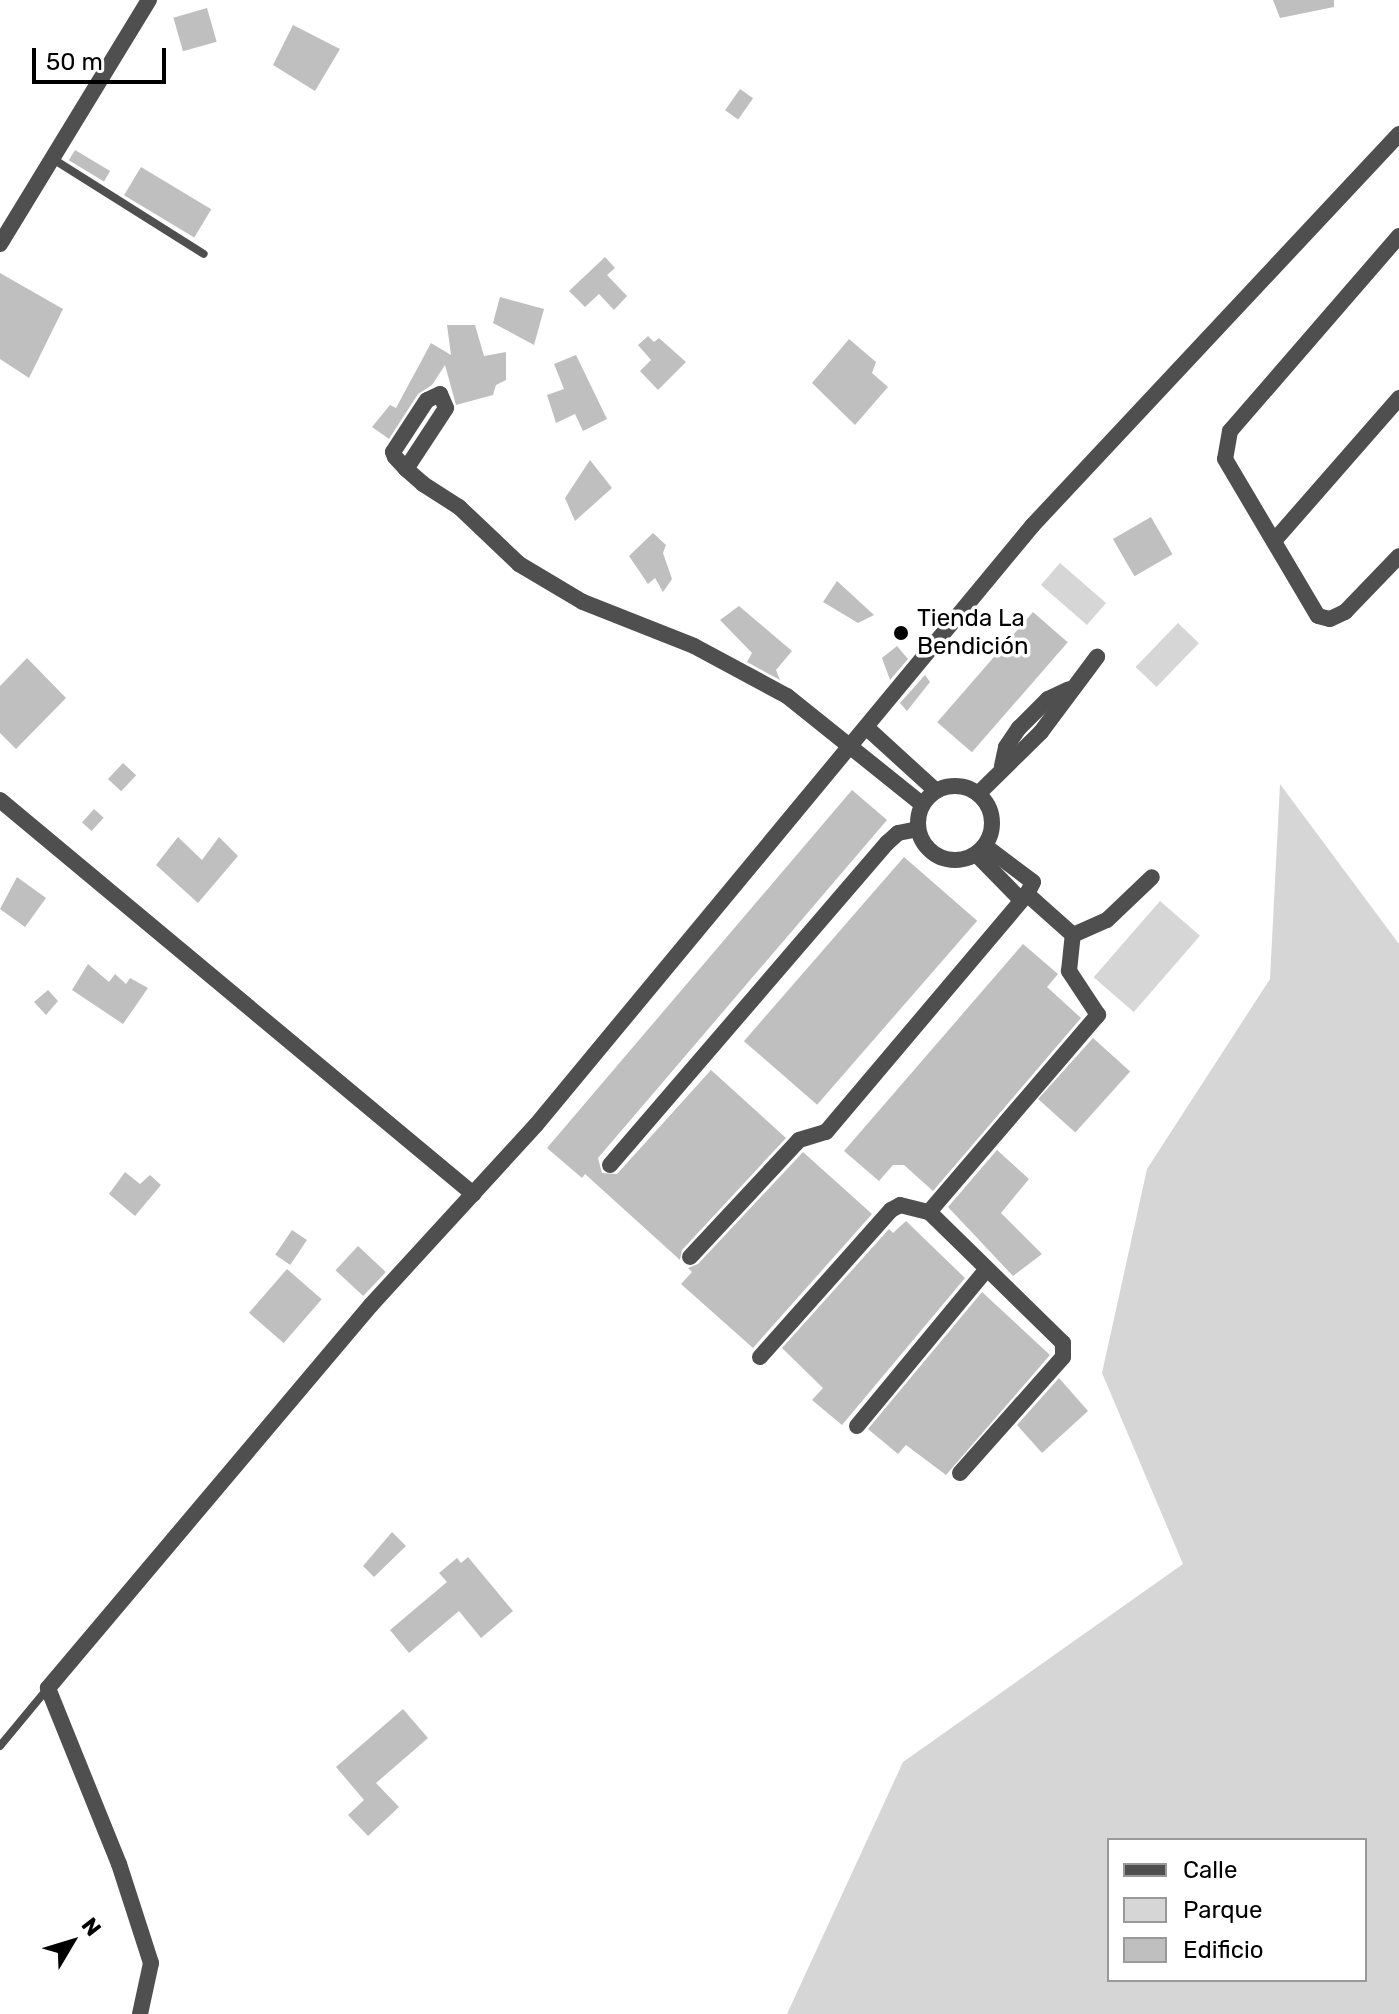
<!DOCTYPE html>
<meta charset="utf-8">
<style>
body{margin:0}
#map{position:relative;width:1399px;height:2014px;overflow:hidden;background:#fff;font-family:Rubik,sans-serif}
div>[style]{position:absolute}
.green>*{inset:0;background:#d6d6d6;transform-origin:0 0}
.building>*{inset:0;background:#bfbfbf;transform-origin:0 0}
.service>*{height:8px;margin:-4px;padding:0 4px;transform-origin:4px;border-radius:4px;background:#4f4f4f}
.minor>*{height:16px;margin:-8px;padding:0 8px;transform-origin:8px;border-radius:8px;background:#4f4f4f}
.minor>.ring{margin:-8px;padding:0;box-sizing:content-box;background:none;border:16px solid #4f4f4f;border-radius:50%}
.dots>*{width:22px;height:22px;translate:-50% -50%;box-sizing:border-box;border:4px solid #fff;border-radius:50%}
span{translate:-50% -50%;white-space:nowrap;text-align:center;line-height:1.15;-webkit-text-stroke:7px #fff;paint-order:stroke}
.poi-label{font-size:24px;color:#000}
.left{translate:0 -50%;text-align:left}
.legend{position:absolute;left:1107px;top:1838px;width:260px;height:144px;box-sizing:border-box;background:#fff;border:2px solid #999;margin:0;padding:10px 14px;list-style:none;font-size:24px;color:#000}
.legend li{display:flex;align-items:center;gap:16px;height:40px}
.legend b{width:40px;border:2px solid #999}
.north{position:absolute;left:32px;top:1902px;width:80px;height:80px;-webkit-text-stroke:6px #fff;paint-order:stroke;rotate:52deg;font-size:22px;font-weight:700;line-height:32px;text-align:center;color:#000}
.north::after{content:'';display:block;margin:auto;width:28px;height:36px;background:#000;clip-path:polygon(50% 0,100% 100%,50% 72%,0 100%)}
.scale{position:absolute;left:32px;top:48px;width:134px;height:36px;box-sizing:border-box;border:4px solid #000;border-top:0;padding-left:10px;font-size:24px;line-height:28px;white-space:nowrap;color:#000;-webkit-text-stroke:6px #fff;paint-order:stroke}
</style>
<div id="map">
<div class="green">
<div style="left:1060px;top:563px;width:61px;height:29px;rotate:41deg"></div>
<div style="left:1178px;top:623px;width:29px;height:61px;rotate:44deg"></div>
<div style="clip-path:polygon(evenodd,1280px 784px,1399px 944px,1399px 2014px,787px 2014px,903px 1762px,1183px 1564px,1102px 1373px,1147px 1169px,1270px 979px,1280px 784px,1109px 1840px,1365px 1840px,1365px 1980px,1109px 1980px,1109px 1840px)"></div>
<div style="left:1160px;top:901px;width:53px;height:101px;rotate:41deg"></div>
</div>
<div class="building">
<div style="clip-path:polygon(1273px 0,1334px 0,1334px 7px,1280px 18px)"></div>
<div style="left:207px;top:8px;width:35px;height:35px;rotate:74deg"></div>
<div style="clip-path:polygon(293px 25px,340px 49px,315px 91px,273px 65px)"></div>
<div style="left:740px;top:89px;width:16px;height:26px;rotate:35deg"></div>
<div style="left:75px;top:150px;width:41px;height:12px;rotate:31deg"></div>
<div style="left:141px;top:167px;width:82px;height:33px;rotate:31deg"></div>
<div style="clip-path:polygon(605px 257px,615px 268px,607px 275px,627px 296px,614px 310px,599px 294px,585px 307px,569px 291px)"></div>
<div style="clip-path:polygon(0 273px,63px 309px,29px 378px,0 359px)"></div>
<div style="clip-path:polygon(500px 297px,544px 309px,534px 345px,493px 323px)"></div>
<div style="clip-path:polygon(447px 325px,475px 325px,484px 356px,506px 352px,506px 380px,496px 385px,493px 395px,456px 405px,445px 365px,432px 385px,418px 394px,389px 439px,372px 427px,390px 405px,396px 408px,431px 343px,451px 355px)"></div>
<div style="clip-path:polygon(648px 336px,654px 342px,659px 338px,686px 362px,658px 390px,640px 371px,651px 360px,638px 345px)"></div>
<div style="clip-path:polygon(849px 339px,876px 362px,872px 373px,888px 387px,855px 425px,812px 383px)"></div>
<div style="clip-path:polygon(576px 355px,607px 419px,583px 431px,575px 414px,556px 423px,547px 395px,564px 389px,554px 364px)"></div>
<div style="clip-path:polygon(590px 460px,612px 488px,575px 521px,565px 498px)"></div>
<div style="left:1151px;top:517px;width:43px;height:44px;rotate:60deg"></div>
<div style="clip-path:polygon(653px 533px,666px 545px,663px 553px,672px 579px,663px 592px,655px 578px,648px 584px,629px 556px)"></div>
<div style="clip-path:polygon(837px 581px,874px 615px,858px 623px,823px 602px)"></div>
<div style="clip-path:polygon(739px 606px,792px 651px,776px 670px,780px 680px,747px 662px,752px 653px,720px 620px)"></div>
<div style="left:1033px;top:612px;width:46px;height:146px;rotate:41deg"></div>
<div style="clip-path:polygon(897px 646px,908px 659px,890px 680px,882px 658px)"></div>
<div style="clip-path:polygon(27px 658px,66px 698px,16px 749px,0 733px,0 686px)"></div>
<div style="clip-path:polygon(925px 675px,930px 682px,907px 711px,900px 703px)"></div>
<div style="left:123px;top:763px;width:18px;height:22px;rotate:43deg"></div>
<div style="clip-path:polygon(852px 790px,887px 820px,598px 1158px,602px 1173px,617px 1174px,711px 1070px,786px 1138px,682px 1250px,680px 1260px,585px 1174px,582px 1178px,547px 1148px)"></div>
<div style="left:94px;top:809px;width:13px;height:18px;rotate:42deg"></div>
<div style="clip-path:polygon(178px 837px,202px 860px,219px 837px,238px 856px,198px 903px,156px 865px)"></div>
<div style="left:904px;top:857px;width:97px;height:244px;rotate:41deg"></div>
<div style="clip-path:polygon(17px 877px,46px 898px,25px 927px,0 909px)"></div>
<div style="clip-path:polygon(1023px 944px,1058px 974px,1047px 987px,1081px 1018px,933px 1191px,904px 1165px,893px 1165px,879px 1181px,844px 1151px)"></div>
<div style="clip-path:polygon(88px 964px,109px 982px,115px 974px,126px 984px,130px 978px,148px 988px,123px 1024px,72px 990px)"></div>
<div style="clip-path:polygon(48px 990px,58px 1001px,46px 1015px,34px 1002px)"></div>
<div style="left:1093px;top:1038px;width:50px;height:82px;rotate:42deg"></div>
<div style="clip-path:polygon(997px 1150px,1029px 1179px,1001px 1213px,1042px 1254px,1013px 1276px,948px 1207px)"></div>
<div style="clip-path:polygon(803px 1152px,872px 1214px,753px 1348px,681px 1284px,692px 1272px,688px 1268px,698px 1264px)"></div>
<div style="clip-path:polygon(125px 1172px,140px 1184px,150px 1175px,161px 1185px,135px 1216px,109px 1194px)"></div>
<div style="clip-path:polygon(906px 1221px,965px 1278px,842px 1425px,812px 1400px,823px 1388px,782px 1348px,889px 1229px,893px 1233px)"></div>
<div style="left:292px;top:1230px;width:18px;height:30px;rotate:34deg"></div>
<div style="left:358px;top:1246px;width:38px;height:33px;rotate:43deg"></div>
<div style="left:287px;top:1269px;width:46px;height:58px;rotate:41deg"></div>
<div style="clip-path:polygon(982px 1292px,1050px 1355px,946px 1475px,906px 1445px,898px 1454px,868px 1429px)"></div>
<div style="clip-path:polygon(1059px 1378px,1088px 1411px,1042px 1453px,1017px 1425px)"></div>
<div style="clip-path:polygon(392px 1532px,406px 1546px,374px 1577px,363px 1566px)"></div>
<div style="clip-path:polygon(468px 1557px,513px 1611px,481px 1638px,459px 1611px,409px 1653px,390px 1630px,447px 1582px,439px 1573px,457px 1558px,461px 1563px)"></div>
<div style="clip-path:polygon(403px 1709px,428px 1738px,376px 1783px,399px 1807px,368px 1836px,348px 1815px,364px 1800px,336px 1767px)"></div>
</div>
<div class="service">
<div style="left:53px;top:159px;width:178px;rotate:32.2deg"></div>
<div style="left:0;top:1746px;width:75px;rotate:-50.4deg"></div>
</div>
<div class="minor">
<div style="left:1399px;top:236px;width:258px;rotate:130.9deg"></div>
<div style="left:1230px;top:431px;width:28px;rotate:100deg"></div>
<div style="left:1225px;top:459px;width:182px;rotate:59.4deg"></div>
<div style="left:1318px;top:616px;width:12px;rotate:14deg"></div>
<div style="left:1330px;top:619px;width:17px;rotate:-25deg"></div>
<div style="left:1345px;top:612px;width:78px;rotate:-46deg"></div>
<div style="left:0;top:244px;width:286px;rotate:-58.6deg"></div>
<div style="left:406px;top:469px;width:73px;rotate:-56.7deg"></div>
<div style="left:446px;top:408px;width:15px;rotate:-113deg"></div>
<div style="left:440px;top:394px;width:14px;rotate:155deg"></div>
<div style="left:427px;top:400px;width:62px;rotate:123.2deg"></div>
<div style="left:393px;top:452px;width:5px;rotate:68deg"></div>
<div style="left:395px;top:457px;width:16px;rotate:47deg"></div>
<div style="left:406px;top:469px;width:23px;rotate:41deg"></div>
<div style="left:423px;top:484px;width:43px;rotate:32.6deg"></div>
<div style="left:459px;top:507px;width:83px;rotate:43.5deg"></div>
<div style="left:519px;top:564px;width:74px;rotate:30.7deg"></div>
<div style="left:583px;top:602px;width:119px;rotate:21.6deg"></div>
<div style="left:694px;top:646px;width:106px;rotate:28.3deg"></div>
<div style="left:787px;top:696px;width:173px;rotate:38.7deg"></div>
<div style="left:1274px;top:541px;width:190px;rotate:-48.8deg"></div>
<div style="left:866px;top:727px;width:93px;rotate:42.4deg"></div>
<div style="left:1002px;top:766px;width:19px;rotate:-78deg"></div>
<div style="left:1006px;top:747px;width:23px;rotate:-56deg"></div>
<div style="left:1019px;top:728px;width:41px;rotate:-45deg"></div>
<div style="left:1048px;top:699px;width:23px;rotate:-25deg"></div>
<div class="ring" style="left:918px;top:786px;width:58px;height:58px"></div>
<div style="left:978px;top:794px;width:88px;rotate:-44.5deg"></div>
<div style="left:1041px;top:732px;width:94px;rotate:-53.3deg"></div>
<div style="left:0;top:800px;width:616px;rotate:39.79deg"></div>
<div style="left:1073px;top:935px;width:37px;rotate:-24deg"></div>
<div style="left:1107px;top:920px;width:62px;rotate:-43.7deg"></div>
<div style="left:610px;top:1165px;width:425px;rotate:-49.3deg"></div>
<div style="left:887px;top:843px;width:15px;rotate:-42deg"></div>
<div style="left:898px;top:833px;width:20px;rotate:-11deg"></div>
<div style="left:690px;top:1257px;width:160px;rotate:-47deg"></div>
<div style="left:799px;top:1140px;width:28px;rotate:-17deg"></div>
<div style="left:826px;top:1132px;width:312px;rotate:-49.8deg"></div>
<div style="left:1027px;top:894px;width:13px;rotate:-63deg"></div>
<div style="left:1033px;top:882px;width:60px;rotate:-143.1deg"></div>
<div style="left:760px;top:1357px;width:197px;rotate:-48.3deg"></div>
<div style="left:891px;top:1210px;width:10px;rotate:-29deg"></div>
<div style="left:900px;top:1205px;width:30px;rotate:14deg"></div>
<div style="left:857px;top:1426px;width:202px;rotate:-50.4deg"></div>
<div style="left:960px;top:1473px;width:155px;rotate:-48.4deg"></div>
<div style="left:1063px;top:1357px;width:14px;rotate:-90deg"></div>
<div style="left:1063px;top:1343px;width:187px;rotate:-135.6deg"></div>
<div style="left:929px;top:1212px;width:260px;rotate:-49.4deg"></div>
<div style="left:1098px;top:1015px;width:53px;rotate:-123.4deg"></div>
<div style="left:1069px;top:971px;width:36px;rotate:-84deg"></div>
<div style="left:1073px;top:935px;width:62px;rotate:-138.3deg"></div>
<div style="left:1027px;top:894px;width:9px;rotate:153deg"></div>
<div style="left:1019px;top:898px;width:60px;rotate:-134.3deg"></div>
<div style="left:140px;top:2014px;width:52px;rotate:-77.8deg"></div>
<div style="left:151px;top:1963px;width:104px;rotate:-107.9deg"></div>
<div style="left:119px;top:1864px;width:190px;rotate:-112deg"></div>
<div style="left:48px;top:1688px;width:501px;rotate:-49.86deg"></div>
<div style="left:371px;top:1305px;width:244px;rotate:-47.5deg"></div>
<div style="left:536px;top:1125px;width:778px;rotate:-50.37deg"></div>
<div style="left:1032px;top:526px;width:537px;rotate:-46.89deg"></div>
</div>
<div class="dots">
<div style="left:901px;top:633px;background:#000"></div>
</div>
<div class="poi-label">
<span class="left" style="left:917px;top:633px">Tienda La<br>Bendición</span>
</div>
<ul class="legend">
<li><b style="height:10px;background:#4f4f4f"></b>Calle</li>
<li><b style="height:22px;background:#d6d6d6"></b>Parque</li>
<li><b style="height:22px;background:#bfbfbf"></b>Edificio</li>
</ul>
<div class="north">N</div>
<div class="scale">50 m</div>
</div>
